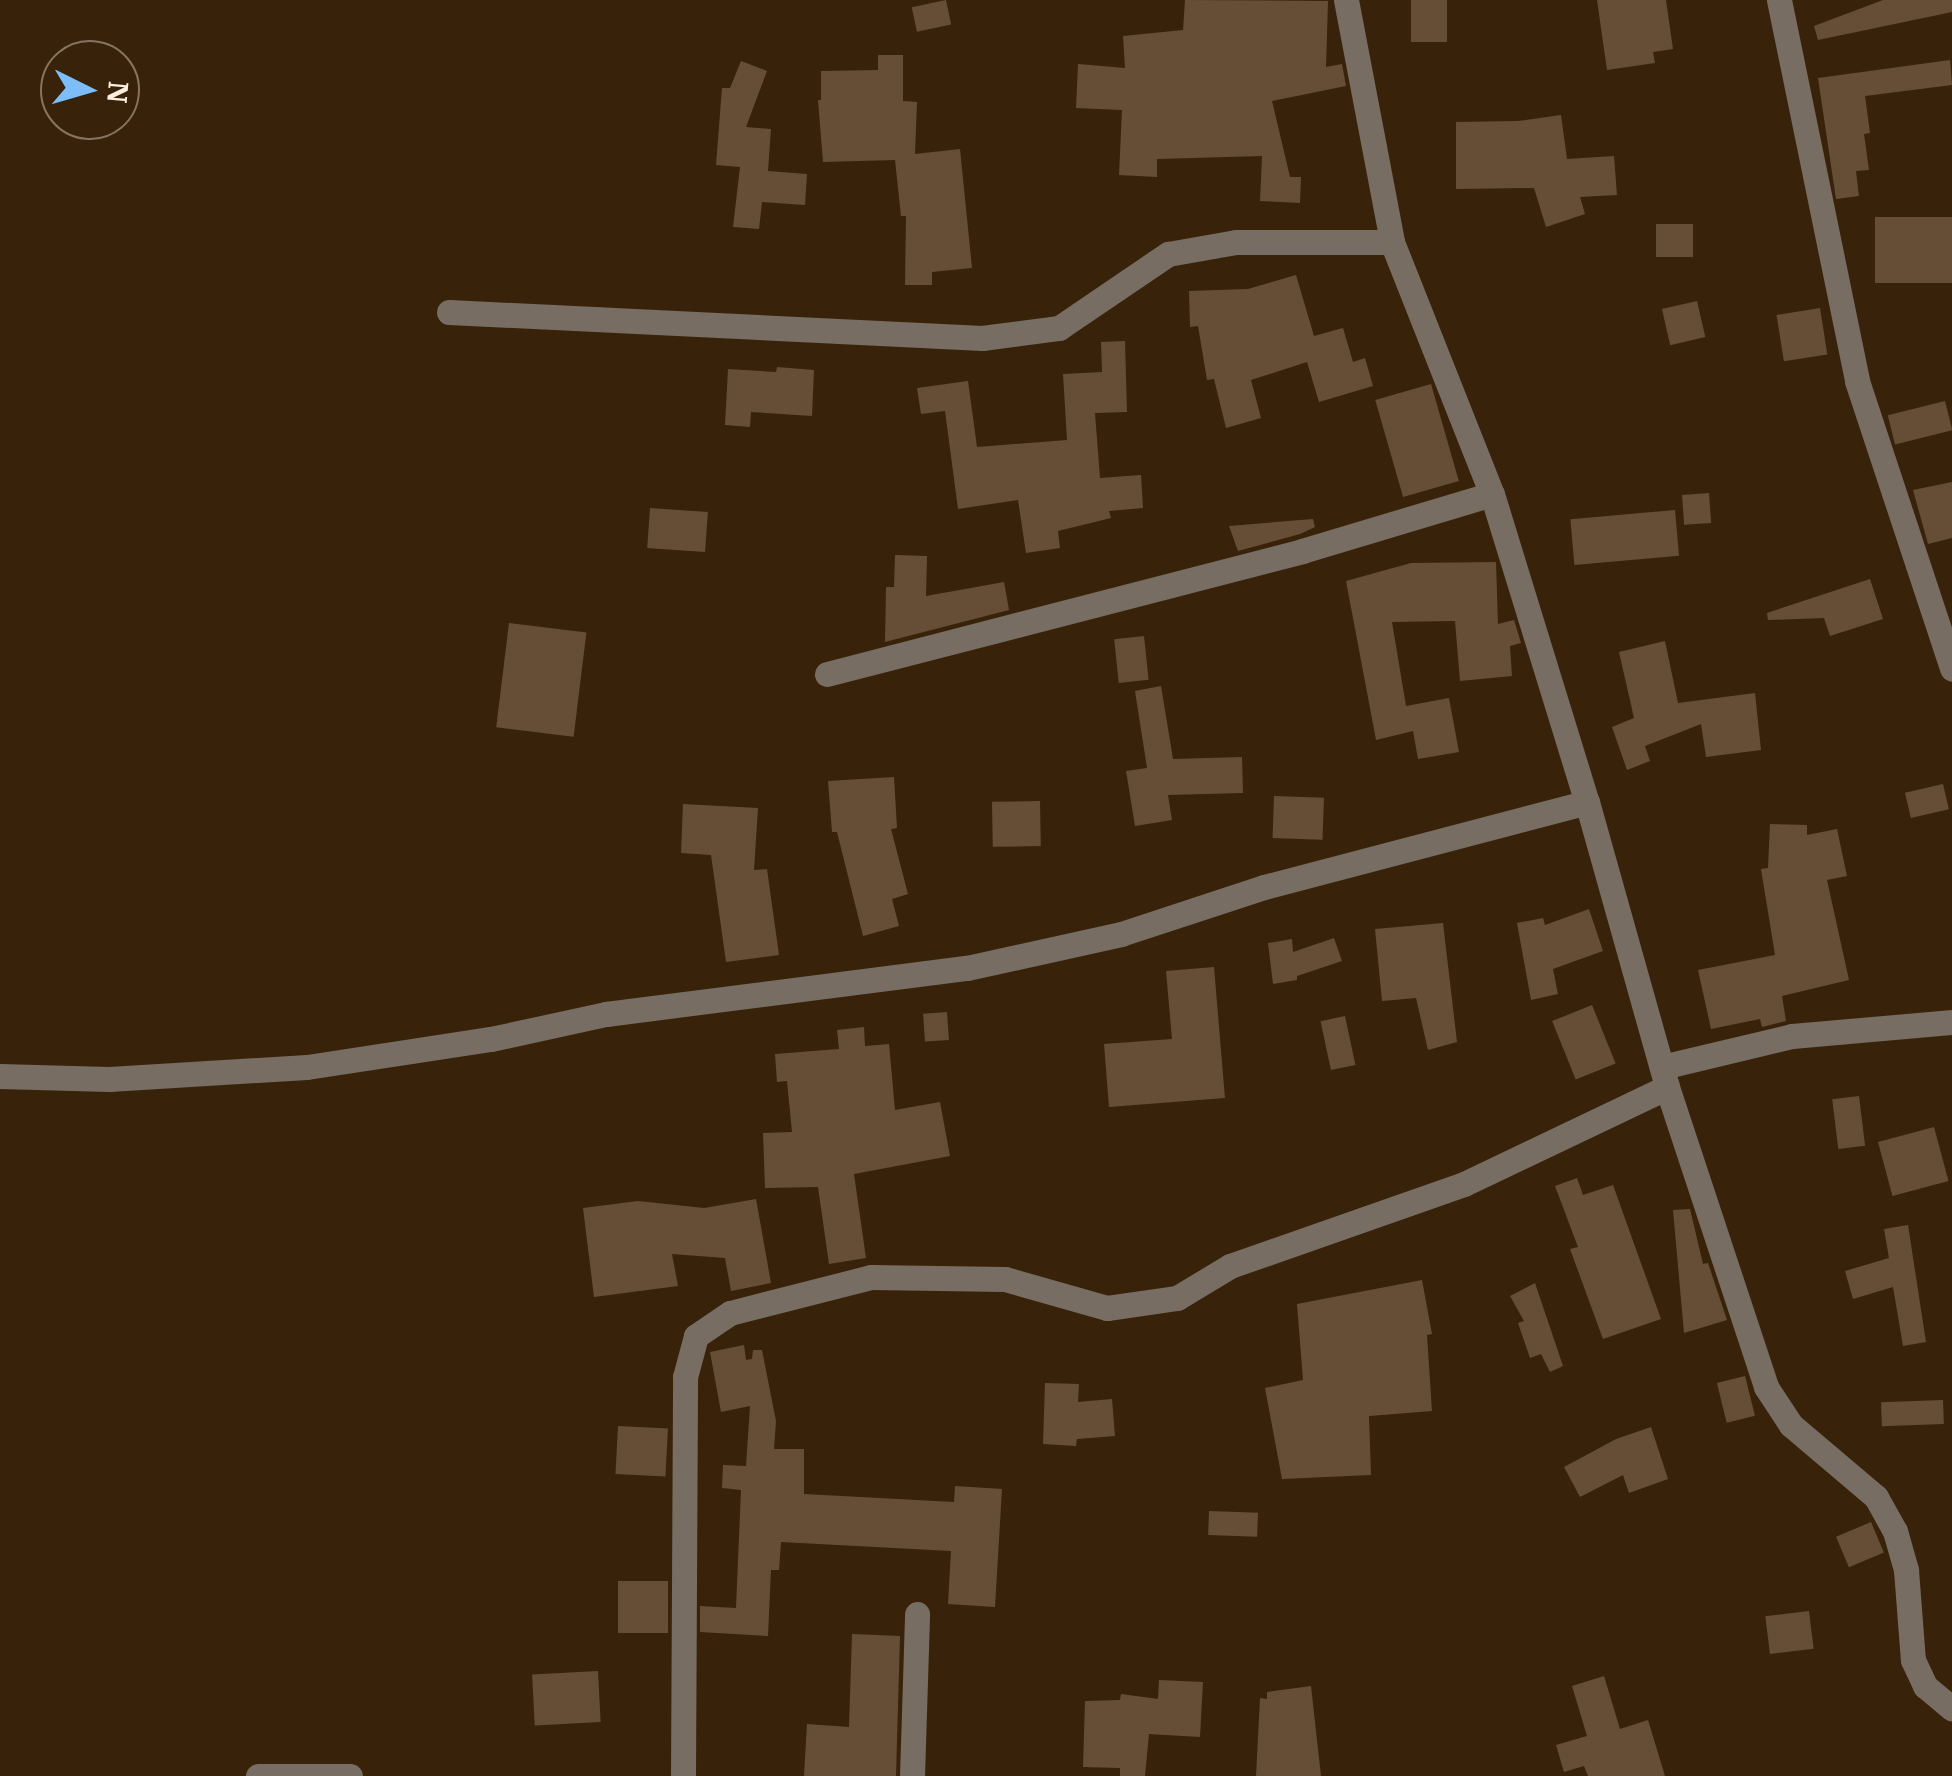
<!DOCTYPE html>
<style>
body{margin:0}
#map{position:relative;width:1952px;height:1776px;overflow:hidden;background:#38230a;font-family:"IBM Plex Serif",serif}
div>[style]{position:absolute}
.building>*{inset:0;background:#664e36;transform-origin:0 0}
.street>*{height:25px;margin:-12.5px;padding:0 12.5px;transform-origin:12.5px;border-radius:12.5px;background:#786d62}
span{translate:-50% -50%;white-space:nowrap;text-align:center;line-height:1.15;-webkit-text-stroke:8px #38230a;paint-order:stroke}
.north{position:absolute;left:40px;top:40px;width:100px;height:100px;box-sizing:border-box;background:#38230a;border:2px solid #877460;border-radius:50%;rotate:95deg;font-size:28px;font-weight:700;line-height:40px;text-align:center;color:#fdeee0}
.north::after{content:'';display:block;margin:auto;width:35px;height:45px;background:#7cbef9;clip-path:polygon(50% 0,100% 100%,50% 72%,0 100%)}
</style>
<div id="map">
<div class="building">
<div style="left:946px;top:0;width:25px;height:35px;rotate:78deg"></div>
<div style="clip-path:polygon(1185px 0,1328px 1px,1326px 67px,1342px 64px,1346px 86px,1272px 101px,1290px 177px,1301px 177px,1300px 203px,1260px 201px,1262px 156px,1157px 159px,1157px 177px,1119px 175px,1122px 110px,1076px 108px,1078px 64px,1125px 68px,1123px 36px,1183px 30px)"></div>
<div style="left:1411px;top:0;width:36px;height:42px"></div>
<div style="clip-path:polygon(1597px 0,1666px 0,1673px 49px,1653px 52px,1655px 63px,1607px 70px)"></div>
<div style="clip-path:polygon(1883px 0,1952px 0,1952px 12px,1818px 40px,1814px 26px)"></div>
<div style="clip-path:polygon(878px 55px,903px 55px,903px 101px,917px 102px,915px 154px,960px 149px,972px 268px,932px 272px,932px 285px,905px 285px,906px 216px,901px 216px,895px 160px,823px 162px,818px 100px,821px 100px,821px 71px,878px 70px)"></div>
<div style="clip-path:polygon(1950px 60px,1952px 85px,1865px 96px,1870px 133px,1864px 134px,1869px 170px,1856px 171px,1859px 196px,1836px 199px,1818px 78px)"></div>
<div style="clip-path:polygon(741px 61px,767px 71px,746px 127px,771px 129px,768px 171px,807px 174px,805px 205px,762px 202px,759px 229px,733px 227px,740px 167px,716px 165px,722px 88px,730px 88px)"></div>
<div style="clip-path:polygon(1561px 115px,1567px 159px,1614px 156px,1617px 195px,1580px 197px,1585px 214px,1546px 227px,1534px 188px,1456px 189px,1456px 122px,1518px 121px)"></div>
<div style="left:1952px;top:217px;width:66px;height:77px;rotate:90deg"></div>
<div style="left:1656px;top:224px;width:37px;height:33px"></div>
<div style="clip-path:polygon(1296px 275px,1314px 336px,1343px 328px,1353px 362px,1365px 358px,1373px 386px,1319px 402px,1307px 362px,1251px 380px,1261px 418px,1226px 428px,1214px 379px,1207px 380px,1198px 326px,1190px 327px,1189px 291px,1248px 289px)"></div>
<div style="left:1697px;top:301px;width:37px;height:36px;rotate:77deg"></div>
<div style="left:1820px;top:308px;width:47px;height:44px;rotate:81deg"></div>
<div style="clip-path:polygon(1125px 341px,1127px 412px,1095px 413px,1100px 478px,1141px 475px,1143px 508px,1109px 511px,1111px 518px,1058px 531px,1060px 548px,1026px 553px,1018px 500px,958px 509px,945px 411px,921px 414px,917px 388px,968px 381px,977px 447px,1067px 440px,1063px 374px,1102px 372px,1101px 342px)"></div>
<div style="clip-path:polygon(777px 367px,814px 370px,812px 416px,751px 412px,750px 427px,725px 425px,728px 369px,776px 372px)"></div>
<div style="left:1431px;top:384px;width:101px;height:58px;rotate:74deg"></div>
<div style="left:1945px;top:401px;width:30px;height:59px;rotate:76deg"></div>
<div style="clip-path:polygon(1952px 482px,1952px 538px,1928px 544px,1913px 490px)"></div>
<div style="left:1709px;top:493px;width:30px;height:27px;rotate:86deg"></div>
<div style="left:650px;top:508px;width:58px;height:40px;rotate:4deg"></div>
<div style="left:1675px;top:510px;width:46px;height:105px;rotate:85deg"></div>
<div style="clip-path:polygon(1313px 519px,1315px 527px,1300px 534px,1238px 551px,1229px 526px)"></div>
<div style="clip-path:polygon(895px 555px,927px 556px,926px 596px,1004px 582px,1009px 610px,885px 642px,886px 587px,894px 587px)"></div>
<div style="clip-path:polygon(1496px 562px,1498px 624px,1514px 620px,1521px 643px,1510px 646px,1512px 676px,1460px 681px,1455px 621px,1392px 622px,1406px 706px,1449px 698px,1459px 752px,1418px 759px,1413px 731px,1376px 740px,1346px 581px,1411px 563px)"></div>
<div style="clip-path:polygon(1870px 579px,1883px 619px,1830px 636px,1824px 618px,1768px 620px,1767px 613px)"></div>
<div style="left:509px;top:623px;width:78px;height:105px;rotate:7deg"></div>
<div style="left:1144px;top:636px;width:44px;height:30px;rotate:84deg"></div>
<div style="clip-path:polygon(1665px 641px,1678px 703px,1755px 693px,1761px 750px,1706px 757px,1701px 724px,1645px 746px,1650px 761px,1627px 770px,1612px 727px,1634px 718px,1619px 652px)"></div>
<div style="clip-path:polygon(1161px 686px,1173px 759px,1242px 757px,1243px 793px,1168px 795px,1172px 820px,1135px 826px,1126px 771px,1147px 768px,1135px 691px)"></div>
<div style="clip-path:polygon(894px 777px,897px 828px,891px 829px,908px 894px,892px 899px,899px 926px,863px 936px,837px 832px,832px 832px,828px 781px)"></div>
<div style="left:1943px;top:784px;width:26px;height:39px;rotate:77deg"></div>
<div style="left:1274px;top:796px;width:50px;height:42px;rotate:2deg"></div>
<div style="left:1040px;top:801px;width:45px;height:48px;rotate:89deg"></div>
<div style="clip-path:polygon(683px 804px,758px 808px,754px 870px,767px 869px,779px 955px,726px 962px,711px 855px,681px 853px)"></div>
<div style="clip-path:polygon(1770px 824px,1807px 825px,1807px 835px,1837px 829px,1847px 876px,1827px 880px,1849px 980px,1782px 996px,1786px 1021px,1762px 1027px,1760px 1019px,1711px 1029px,1698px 970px,1775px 955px,1761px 869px,1768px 868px)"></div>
<div style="clip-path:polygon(1589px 909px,1603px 951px,1553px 969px,1558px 994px,1531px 1000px,1517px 923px,1543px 918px,1545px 925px)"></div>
<div style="clip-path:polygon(1443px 923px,1457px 1042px,1428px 1050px,1416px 998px,1382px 1001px,1375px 929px)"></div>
<div style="clip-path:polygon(1334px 938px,1342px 961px,1297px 976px,1297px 980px,1273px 984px,1268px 943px,1292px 939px,1293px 952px)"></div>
<div style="clip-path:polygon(1214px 967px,1225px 1098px,1109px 1107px,1104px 1044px,1172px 1039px,1166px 971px)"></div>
<div style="left:1592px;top:1005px;width:63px;height:43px;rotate:68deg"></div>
<div style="left:947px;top:1012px;width:28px;height:24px;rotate:86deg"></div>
<div style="left:1345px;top:1016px;width:50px;height:25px;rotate:78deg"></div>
<div style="clip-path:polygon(864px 1027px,865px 1046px,889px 1044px,895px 1110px,940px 1102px,950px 1156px,854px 1174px,866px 1258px,829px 1264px,818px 1187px,765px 1188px,763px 1133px,792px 1132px,787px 1081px,777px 1082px,775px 1054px,839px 1049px,837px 1030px)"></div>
<div style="left:1859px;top:1096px;width:50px;height:27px;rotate:83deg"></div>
<div style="left:1934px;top:1127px;width:56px;height:58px;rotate:75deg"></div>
<div style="clip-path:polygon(1577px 1178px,1583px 1195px,1613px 1185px,1661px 1319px,1603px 1339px,1570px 1249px,1578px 1247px,1555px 1186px)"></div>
<div style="clip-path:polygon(756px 1199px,771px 1283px,731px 1291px,725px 1258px,672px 1254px,678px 1286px,594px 1297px,583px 1208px,638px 1201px,704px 1208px)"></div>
<div style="clip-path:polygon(1690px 1209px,1703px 1264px,1708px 1263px,1727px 1320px,1684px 1333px,1673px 1210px)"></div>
<div style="clip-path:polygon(1908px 1225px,1926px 1342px,1903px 1346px,1893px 1287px,1853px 1299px,1845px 1271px,1889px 1258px,1884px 1229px)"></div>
<div style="clip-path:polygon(1422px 1280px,1432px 1334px,1427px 1335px,1432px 1411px,1369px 1416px,1371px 1475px,1282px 1479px,1265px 1388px,1303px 1380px,1297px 1304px)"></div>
<div style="clip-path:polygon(1535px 1283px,1563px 1366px,1550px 1372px,1541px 1354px,1530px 1358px,1518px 1323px,1524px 1321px,1510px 1296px)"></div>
<div style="clip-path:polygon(744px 1345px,746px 1360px,752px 1359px,753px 1350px,762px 1350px,776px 1421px,774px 1449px,804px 1449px,804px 1494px,954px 1502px,955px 1486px,1002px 1489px,995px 1607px,948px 1604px,951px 1551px,781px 1542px,779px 1570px,771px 1570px,768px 1636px,700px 1632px,700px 1606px,736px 1608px,741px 1490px,722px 1488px,723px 1465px,746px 1466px,750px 1406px,721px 1412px,710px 1352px)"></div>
<div style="left:1745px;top:1376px;width:41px;height:29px;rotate:76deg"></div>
<div style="clip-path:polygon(1045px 1383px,1079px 1384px,1078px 1402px,1112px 1399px,1115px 1436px,1077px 1439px,1076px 1446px,1043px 1444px)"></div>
<div style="left:1943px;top:1400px;width:24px;height:62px;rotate:88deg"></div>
<div style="left:618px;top:1426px;width:50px;height:48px;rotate:3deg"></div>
<div style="clip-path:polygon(1651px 1427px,1668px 1479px,1629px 1493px,1623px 1475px,1580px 1497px,1564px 1467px,1616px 1439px)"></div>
<div style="left:1209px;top:1511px;width:49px;height:24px;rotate:2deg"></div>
<div style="left:1871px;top:1522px;width:33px;height:38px;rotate:67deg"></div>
<div style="left:618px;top:1581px;width:50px;height:52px"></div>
<div style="left:1809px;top:1611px;width:38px;height:44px;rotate:83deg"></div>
<div style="clip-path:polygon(852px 1634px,900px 1636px,896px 1776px,804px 1776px,807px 1724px,849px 1727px)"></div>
<div style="left:598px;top:1671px;width:51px;height:66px;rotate:87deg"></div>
<div style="clip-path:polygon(1604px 1676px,1620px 1729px,1648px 1720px,1665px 1776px,1588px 1776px,1584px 1766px,1564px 1772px,1556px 1745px,1587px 1736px,1572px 1686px)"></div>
<div style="clip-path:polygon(1159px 1680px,1203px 1682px,1200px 1737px,1149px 1734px,1145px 1776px,1120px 1776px,1120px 1768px,1083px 1767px,1085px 1701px,1120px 1700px,1121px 1694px,1158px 1699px)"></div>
<div style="clip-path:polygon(1311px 1686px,1321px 1776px,1256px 1776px,1260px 1698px,1267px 1699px,1267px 1692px)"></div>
</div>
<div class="street">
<div style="left:1346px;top:0;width:246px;rotate:79.2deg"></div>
<div style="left:1392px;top:242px;width:271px;rotate:68.4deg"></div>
<div style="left:1492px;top:494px;width:322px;rotate:72.9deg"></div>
<div style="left:1587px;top:802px;width:296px;rotate:74.3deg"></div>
<div style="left:1667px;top:1087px;width:316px;rotate:71.7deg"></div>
<div style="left:1766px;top:1387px;width:45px;rotate:56.7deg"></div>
<div style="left:1791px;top:1425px;width:111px;rotate:40.3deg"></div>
<div style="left:1876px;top:1497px;width:39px;rotate:61deg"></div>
<div style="left:1895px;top:1531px;width:41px;rotate:74.2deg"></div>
<div style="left:1906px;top:1570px;width:90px;rotate:85.6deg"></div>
<div style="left:1913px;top:1660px;width:29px;rotate:65deg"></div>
<div style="left:1925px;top:1686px;width:35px;rotate:40deg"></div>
<div style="left:1779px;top:0;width:389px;rotate:78.4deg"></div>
<div style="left:1857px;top:381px;width:303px;rotate:71.7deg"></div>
<div style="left:449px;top:312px;width:534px;rotate:2.79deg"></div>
<div style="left:982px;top:338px;width:78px;rotate:-7.4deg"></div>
<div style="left:1059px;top:328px;width:132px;rotate:-34.2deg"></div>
<div style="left:1168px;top:254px;width:69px;rotate:-10deg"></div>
<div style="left:1236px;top:242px;width:156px"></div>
<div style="left:827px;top:674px;width:491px;rotate:-14.5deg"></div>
<div style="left:1302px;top:551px;width:198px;rotate:-16.7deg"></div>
<div style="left:1662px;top:1067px;width:134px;rotate:-13.4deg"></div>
<div style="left:1792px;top:1036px;width:161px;rotate:-5deg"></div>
<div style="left:0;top:1076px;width:109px;rotate:1.6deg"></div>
<div style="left:109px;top:1079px;width:198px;rotate:-3.5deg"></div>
<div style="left:307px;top:1067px;width:186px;rotate:-8.7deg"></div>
<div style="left:491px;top:1039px;width:118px;rotate:-12.3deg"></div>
<div style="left:606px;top:1014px;width:364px;rotate:-7.3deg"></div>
<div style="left:967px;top:968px;width:158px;rotate:-12.4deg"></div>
<div style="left:1121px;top:934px;width:151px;rotate:-18.2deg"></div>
<div style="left:1264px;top:887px;width:334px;rotate:-14.7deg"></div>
<div style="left:258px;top:1776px;width:92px"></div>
<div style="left:683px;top:1776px;width:399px;rotate:-89.7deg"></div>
<div style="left:685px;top:1377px;width:42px;rotate:-75deg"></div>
<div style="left:696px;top:1336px;width:41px;rotate:-34.1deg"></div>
<div style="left:730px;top:1313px;width:146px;rotate:-14.3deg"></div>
<div style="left:871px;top:1277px;width:134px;rotate:0.9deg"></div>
<div style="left:1005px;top:1279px;width:106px;rotate:15.9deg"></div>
<div style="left:1107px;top:1308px;width:71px;rotate:-8.1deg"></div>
<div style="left:1177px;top:1298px;width:62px;rotate:-31.1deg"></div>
<div style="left:1230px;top:1266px;width:248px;rotate:-19.3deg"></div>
<div style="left:1464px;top:1184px;width:225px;rotate:-25.5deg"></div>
<div style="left:912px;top:1776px;width:162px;rotate:-88.2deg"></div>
</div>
<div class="north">N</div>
</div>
